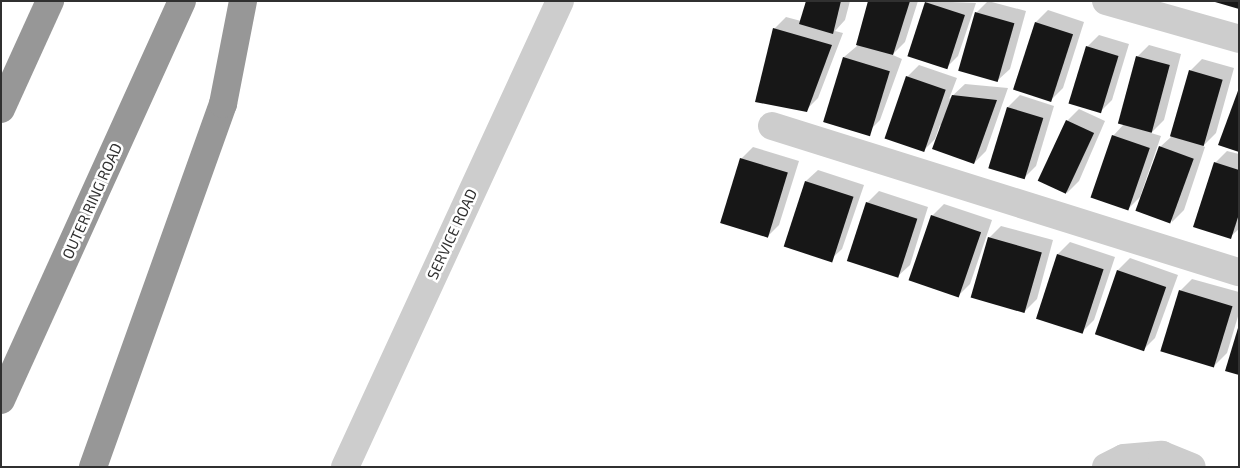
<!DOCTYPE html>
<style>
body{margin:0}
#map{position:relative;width:1240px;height:468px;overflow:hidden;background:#fff;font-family:"Exo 2",sans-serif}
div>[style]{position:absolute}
.shadow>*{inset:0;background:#0003}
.building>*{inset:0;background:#171717;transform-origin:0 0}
.minor>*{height:28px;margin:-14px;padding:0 14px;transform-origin:14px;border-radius:14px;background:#cdcdcd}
.highway>*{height:28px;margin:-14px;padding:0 14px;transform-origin:14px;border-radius:14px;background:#979797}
span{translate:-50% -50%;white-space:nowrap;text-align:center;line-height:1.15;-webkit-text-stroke:5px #fff;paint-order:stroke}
.street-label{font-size:15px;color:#303030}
.frame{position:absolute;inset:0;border:2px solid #303030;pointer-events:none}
</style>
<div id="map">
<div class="shadow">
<div style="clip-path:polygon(807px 1px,850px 1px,845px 20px,835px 31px,843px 33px,818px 98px,806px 110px,774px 29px,786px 17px,801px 21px)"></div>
<div style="clip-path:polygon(869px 1px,918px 1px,905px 42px,893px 54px,886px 52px,902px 59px,880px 120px,868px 132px,844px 57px,857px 46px)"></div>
<div style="clip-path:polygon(927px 1px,976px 3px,958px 56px,946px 68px,908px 55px)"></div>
<div style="clip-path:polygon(988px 1px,1026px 11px,1010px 69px,998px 80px,976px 13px)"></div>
<div style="clip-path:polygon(1048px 10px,1084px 22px,1063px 88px,1051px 100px,1015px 88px,1036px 22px)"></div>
<div style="clip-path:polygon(1099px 35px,1129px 44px,1112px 100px,1100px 112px,1087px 47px)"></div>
<div style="clip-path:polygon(1149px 45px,1181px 54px,1164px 120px,1151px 133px,1161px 136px,1140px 197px,1128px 209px,1113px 136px,1124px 124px,1137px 57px)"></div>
<div style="clip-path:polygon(1202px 59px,1234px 68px,1216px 133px,1203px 146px,1205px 147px,1184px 210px,1172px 222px,1160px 147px,1171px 137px,1190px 71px)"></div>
<div style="clip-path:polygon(919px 65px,957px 78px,949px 99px,965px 84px,1008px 88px,986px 151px,974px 163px,940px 125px,935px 139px,923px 151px,907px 77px)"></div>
<div style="clip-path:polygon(1020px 95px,1054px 106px,1036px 166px,1024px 178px,1008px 107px)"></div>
<div style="clip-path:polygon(1079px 109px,1105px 121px,1079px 181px,1067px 193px,1067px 121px)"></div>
<div style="clip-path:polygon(753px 147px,799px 161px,779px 225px,767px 237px,741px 159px)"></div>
<div style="clip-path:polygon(1227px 151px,1239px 154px,1239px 229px,1230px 237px,1215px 163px)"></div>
<div style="clip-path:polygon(818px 170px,864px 185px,842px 249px,830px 260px,806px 181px)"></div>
<div style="clip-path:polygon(879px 191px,928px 207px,910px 265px,898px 276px,867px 203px)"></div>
<div style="clip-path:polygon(944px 204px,992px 220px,970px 284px,958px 296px,932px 216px)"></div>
<div style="clip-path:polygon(1001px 226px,1053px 240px,1037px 299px,1025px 311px,989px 238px)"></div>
<div style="clip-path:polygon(1070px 242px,1115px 257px,1094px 320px,1082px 332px,1037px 317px,1058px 254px)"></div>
<div style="clip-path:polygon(1130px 258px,1178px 275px,1155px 338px,1143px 350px,1118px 270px)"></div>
<div style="clip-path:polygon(1192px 279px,1239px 292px,1239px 313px,1227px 353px,1215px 365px,1180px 291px)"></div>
</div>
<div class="building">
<div style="clip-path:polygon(806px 1px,841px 1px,833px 34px,799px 24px)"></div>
<div style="clip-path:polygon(868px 1px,910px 1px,893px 55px,856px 45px)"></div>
<div style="clip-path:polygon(1239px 1px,1239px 9px,1215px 2px,1216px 1px)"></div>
<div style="left:925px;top:2px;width:42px;height:57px;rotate:18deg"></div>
<div style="left:975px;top:12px;width:41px;height:61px;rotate:16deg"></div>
<div style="left:1035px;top:22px;width:40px;height:71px;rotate:18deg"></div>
<div style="clip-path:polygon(773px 28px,832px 45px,807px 112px,755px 102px)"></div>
<div style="left:1086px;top:46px;width:34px;height:60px;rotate:17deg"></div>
<div style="left:1136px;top:56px;width:35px;height:70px;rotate:15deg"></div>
<div style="left:843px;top:57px;width:49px;height:68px;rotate:17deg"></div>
<div style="left:1189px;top:70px;width:35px;height:69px;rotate:16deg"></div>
<div style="left:906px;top:76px;width:42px;height:66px;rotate:19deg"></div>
<div style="clip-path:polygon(1239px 88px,1239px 152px,1218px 145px)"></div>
<div style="clip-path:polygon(952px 95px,997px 100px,974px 164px,932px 149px)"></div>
<div style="left:1007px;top:107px;width:38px;height:64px;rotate:17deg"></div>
<div style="left:1066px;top:120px;width:31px;height:67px;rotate:25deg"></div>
<div style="left:1112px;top:135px;width:40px;height:66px;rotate:19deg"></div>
<div style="left:1159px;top:146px;width:37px;height:69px;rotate:20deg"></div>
<div style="left:740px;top:158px;width:50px;height:68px;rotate:17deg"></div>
<div style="clip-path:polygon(1214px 162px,1239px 170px,1239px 214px,1231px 239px,1193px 227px)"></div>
<div style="left:805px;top:181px;width:51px;height:69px;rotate:18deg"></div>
<div style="left:866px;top:202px;width:54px;height:62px;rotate:18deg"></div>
<div style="left:931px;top:215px;width:53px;height:69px;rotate:19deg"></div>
<div style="left:988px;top:237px;width:56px;height:63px;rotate:16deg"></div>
<div style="left:1057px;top:254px;width:49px;height:68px;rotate:18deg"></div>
<div style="left:1117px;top:270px;width:52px;height:68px;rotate:19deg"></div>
<div style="left:1179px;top:290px;width:56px;height:64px;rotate:17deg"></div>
<div style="clip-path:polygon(1238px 328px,1239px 328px,1239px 375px,1225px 371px)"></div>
</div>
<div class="minor">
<div style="left:1106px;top:1px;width:138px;rotate:15.9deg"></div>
<div style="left:772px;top:126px;width:489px;rotate:17.4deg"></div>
<div style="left:345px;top:467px;width:513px;rotate:-65.23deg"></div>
<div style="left:1106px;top:467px;width:20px;rotate:-27deg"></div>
<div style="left:1124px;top:458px;width:38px;rotate:-5deg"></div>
<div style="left:1162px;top:455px;width:32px;rotate:22deg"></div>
</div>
<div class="highway">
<div style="left:1px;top:109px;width:119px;rotate:-65.6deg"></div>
<div style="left:1px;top:400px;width:438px;rotate:-65.6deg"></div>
<div style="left:93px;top:467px;width:386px;rotate:-70.3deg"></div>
<div style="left:223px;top:104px;width:105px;rotate:-79deg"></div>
</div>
<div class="street-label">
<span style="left:92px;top:201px;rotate:-66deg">OUTER RING ROAD</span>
<span style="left:452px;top:234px;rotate:-65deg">SERVICE ROAD</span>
</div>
<div class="frame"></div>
</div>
